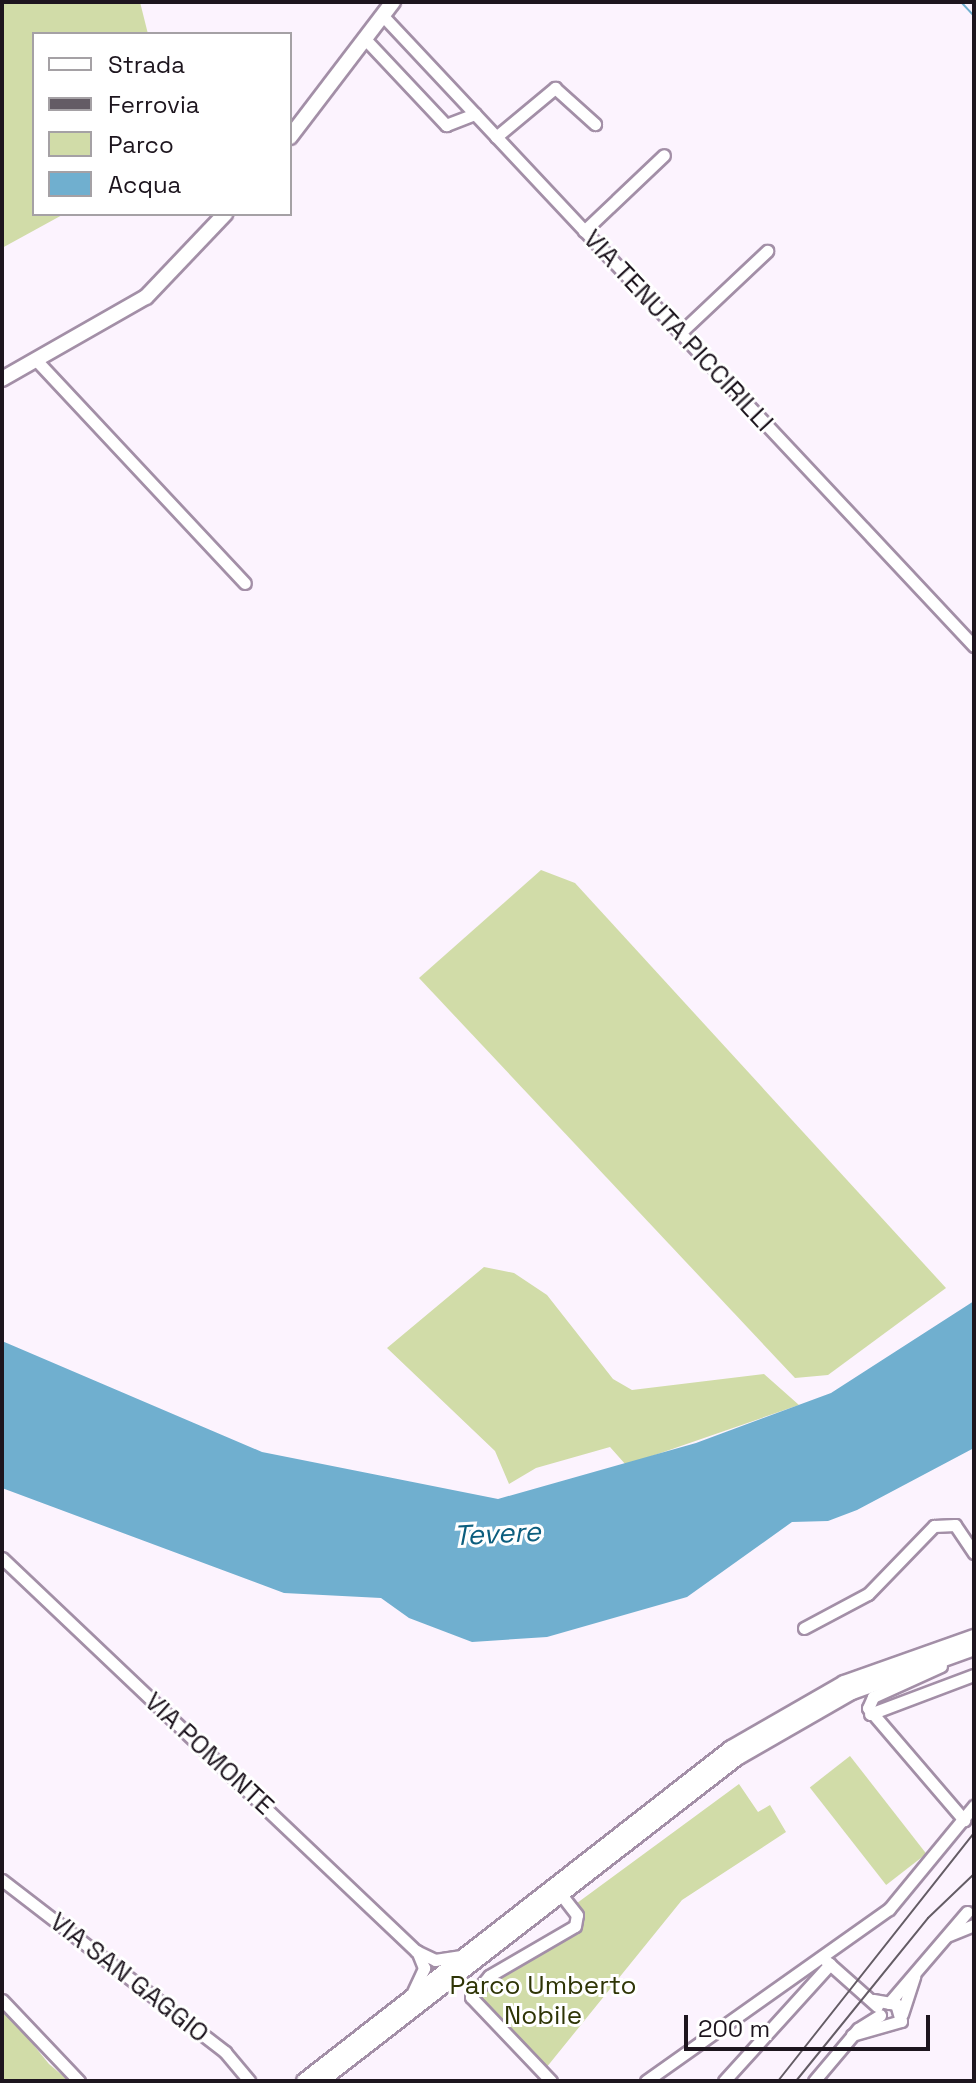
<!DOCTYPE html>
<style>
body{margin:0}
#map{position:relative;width:976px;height:2083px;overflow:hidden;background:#fcf3fe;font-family:"Space Grotesk",sans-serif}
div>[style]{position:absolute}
.green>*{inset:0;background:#d1dca8;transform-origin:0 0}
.water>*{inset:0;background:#70afcf}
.stream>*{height:2px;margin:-1px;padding:0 1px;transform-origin:1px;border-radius:1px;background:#70afcf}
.roads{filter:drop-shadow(2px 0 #a38fa7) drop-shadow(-2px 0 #a38fa7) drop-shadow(0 2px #a38fa7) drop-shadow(0 -2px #a38fa7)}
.minor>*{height:11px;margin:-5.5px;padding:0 5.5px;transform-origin:5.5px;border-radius:5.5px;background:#fff}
.major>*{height:14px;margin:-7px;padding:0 7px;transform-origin:7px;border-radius:7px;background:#fff}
.rail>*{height:2px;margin:-1px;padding:0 1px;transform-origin:1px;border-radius:1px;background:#645c65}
span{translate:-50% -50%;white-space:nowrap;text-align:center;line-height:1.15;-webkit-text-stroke:6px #fff;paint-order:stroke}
.street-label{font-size:26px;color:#1d151e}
.park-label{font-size:26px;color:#2e3405}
.water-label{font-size:28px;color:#0c5e7e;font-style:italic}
.frame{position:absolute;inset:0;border:4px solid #1d151e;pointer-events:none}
.legend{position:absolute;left:32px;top:32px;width:260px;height:184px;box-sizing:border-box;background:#fff;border:2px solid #a5a1a5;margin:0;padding:10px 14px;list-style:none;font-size:24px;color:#1d151e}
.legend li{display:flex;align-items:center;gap:16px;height:40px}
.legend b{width:40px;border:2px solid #a5a1a5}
.scale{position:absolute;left:684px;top:2015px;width:246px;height:36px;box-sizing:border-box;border:4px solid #1d151e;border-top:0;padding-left:10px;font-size:24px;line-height:28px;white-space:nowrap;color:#1d151e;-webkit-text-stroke:6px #fff;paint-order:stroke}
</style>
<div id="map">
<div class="green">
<div style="clip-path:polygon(2px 2px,140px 2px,148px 34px,34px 34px,34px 214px,64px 214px,2px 248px)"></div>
<div style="clip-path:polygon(541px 870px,575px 883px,946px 1288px,828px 1375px,795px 1378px,419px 978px)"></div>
<div style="clip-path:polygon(484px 1267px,514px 1273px,547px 1295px,613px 1379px,632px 1390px,764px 1374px,799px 1405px,626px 1465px,610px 1447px,536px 1468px,509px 1484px,495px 1451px,387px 1348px)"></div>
<div style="left:850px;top:1756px;width:124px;height:51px;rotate:52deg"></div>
<div style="clip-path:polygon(739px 1784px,758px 1812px,770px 1805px,786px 1832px,682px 1900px,546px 2068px,478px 1994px,489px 1979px,583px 1925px,573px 1906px)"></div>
<div style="clip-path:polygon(2px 2006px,49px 2064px,69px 2081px,2px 2081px)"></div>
</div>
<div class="water">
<div style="clip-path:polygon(974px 1301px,974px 1448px,857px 1510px,828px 1521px,792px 1522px,687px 1597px,547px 1637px,472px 1642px,409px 1618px,381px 1598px,284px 1593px,2px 1488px,2px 1341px,262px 1452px,498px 1499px,696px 1443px,831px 1393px)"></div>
</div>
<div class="stream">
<div style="left:961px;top:2px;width:19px;rotate:47deg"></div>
</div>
<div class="roads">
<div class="minor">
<div style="left:383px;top:16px;width:864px;rotate:46.83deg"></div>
<div style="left:366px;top:40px;width:117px;rotate:46.7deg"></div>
<div style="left:446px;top:125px;width:31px;rotate:-21deg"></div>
<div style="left:496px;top:137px;width:77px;rotate:-39.7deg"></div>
<div style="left:555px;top:88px;width:54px;rotate:42deg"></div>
<div style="left:584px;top:231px;width:110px;rotate:-43.5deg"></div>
<div style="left:680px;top:333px;width:120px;rotate:-43.3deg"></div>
<div style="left:37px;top:361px;width:304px;rotate:46.9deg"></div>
<div style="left:2px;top:1558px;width:571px;rotate:43.51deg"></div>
<div style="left:416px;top:1951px;width:21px;rotate:25deg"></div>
<div style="left:435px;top:1960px;width:25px;rotate:-9deg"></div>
<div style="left:804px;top:1628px;width:72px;rotate:-28deg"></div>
<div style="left:868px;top:1594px;width:95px;rotate:-45.9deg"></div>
<div style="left:934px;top:1526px;width:21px;rotate:-3deg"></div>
<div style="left:955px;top:1525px;width:34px;rotate:56deg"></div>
<div style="left:941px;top:1666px;width:75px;rotate:155.5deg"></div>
<div style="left:873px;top:1697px;width:12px;rotate:114deg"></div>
<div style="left:868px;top:1708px;width:148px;rotate:49.4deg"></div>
<div style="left:870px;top:1714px;width:111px;rotate:-20.6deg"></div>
<div style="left:2px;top:1880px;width:282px;rotate:37.6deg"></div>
<div style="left:225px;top:2052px;width:38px;rotate:50deg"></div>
<div style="left:949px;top:1935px;width:27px;rotate:-22deg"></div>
<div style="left:824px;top:1959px;width:71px;rotate:41.6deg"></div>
<div style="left:412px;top:1994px;width:29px;rotate:-65deg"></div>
<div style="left:424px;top:1968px;width:18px;rotate:-112deg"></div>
<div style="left:2px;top:2000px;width:112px;rotate:46.5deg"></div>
<div style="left:889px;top:2003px;width:120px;rotate:-49.4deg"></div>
<div style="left:902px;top:2014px;width:40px;rotate:-72deg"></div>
<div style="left:852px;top:2035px;width:51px;rotate:-15.9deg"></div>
<div style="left:901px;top:2021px;width:18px;rotate:-106deg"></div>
<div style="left:896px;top:2004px;width:23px;rotate:-170deg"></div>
<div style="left:551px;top:2081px;width:116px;rotate:-133.6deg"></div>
<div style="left:471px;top:1997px;width:28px;rotate:-49deg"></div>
<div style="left:489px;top:1976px;width:99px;rotate:-30.2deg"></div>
<div style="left:575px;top:1926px;width:11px;rotate:-80deg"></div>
<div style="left:577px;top:1915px;width:28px;rotate:-128deg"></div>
<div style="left:646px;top:2081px;width:298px;rotate:-35.3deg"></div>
<div style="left:889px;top:1909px;width:134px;rotate:-50.5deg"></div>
<div style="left:724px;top:2081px;width:158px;rotate:-47.8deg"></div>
<div style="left:814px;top:2081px;width:68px;rotate:-49.8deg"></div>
<div style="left:858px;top:2029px;width:26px;rotate:-32deg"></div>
</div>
<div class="major">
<div style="left:290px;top:137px;width:170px;rotate:-52.7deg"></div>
<div style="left:2px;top:379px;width:166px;rotate:-29.7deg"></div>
<div style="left:146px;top:297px;width:115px;rotate:-46.4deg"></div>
<div style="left:304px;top:2081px;width:541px;rotate:-37.95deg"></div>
<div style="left:731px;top:1748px;width:130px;rotate:-29.9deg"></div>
<div style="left:844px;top:1683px;width:138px;rotate:-19.5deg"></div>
<div style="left:321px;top:2081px;width:527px;rotate:-37.83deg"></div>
<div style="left:737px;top:1758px;width:133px;rotate:-29.9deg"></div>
<div style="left:852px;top:1692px;width:130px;rotate:-19.8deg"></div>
</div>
</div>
<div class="rail">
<div style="left:778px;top:2081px;width:316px;rotate:-51.7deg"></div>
<div style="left:796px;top:2081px;width:210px;rotate:-51deg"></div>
<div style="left:928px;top:1918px;width:64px;rotate:-43.7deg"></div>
</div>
<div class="street-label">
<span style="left:678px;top:331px;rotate:47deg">VIA TENUTA PICCIRILLI</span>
<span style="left:209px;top:1754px;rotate:43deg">VIA POMONTE</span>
<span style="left:129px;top:1978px;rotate:38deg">VIA SAN GAGGIO</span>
</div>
<div class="park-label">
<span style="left:543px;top:2001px">Parco Umberto<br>Nobile</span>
</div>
<div class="water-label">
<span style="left:497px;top:1533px;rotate:-3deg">Tevere</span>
</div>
<div class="frame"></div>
<ul class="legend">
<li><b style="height:10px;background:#fff"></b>Strada</li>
<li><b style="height:10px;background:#645c65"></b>Ferrovia</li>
<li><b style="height:22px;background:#d1dca8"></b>Parco</li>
<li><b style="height:22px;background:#70afcf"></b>Acqua</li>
</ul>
<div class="scale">200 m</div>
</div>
